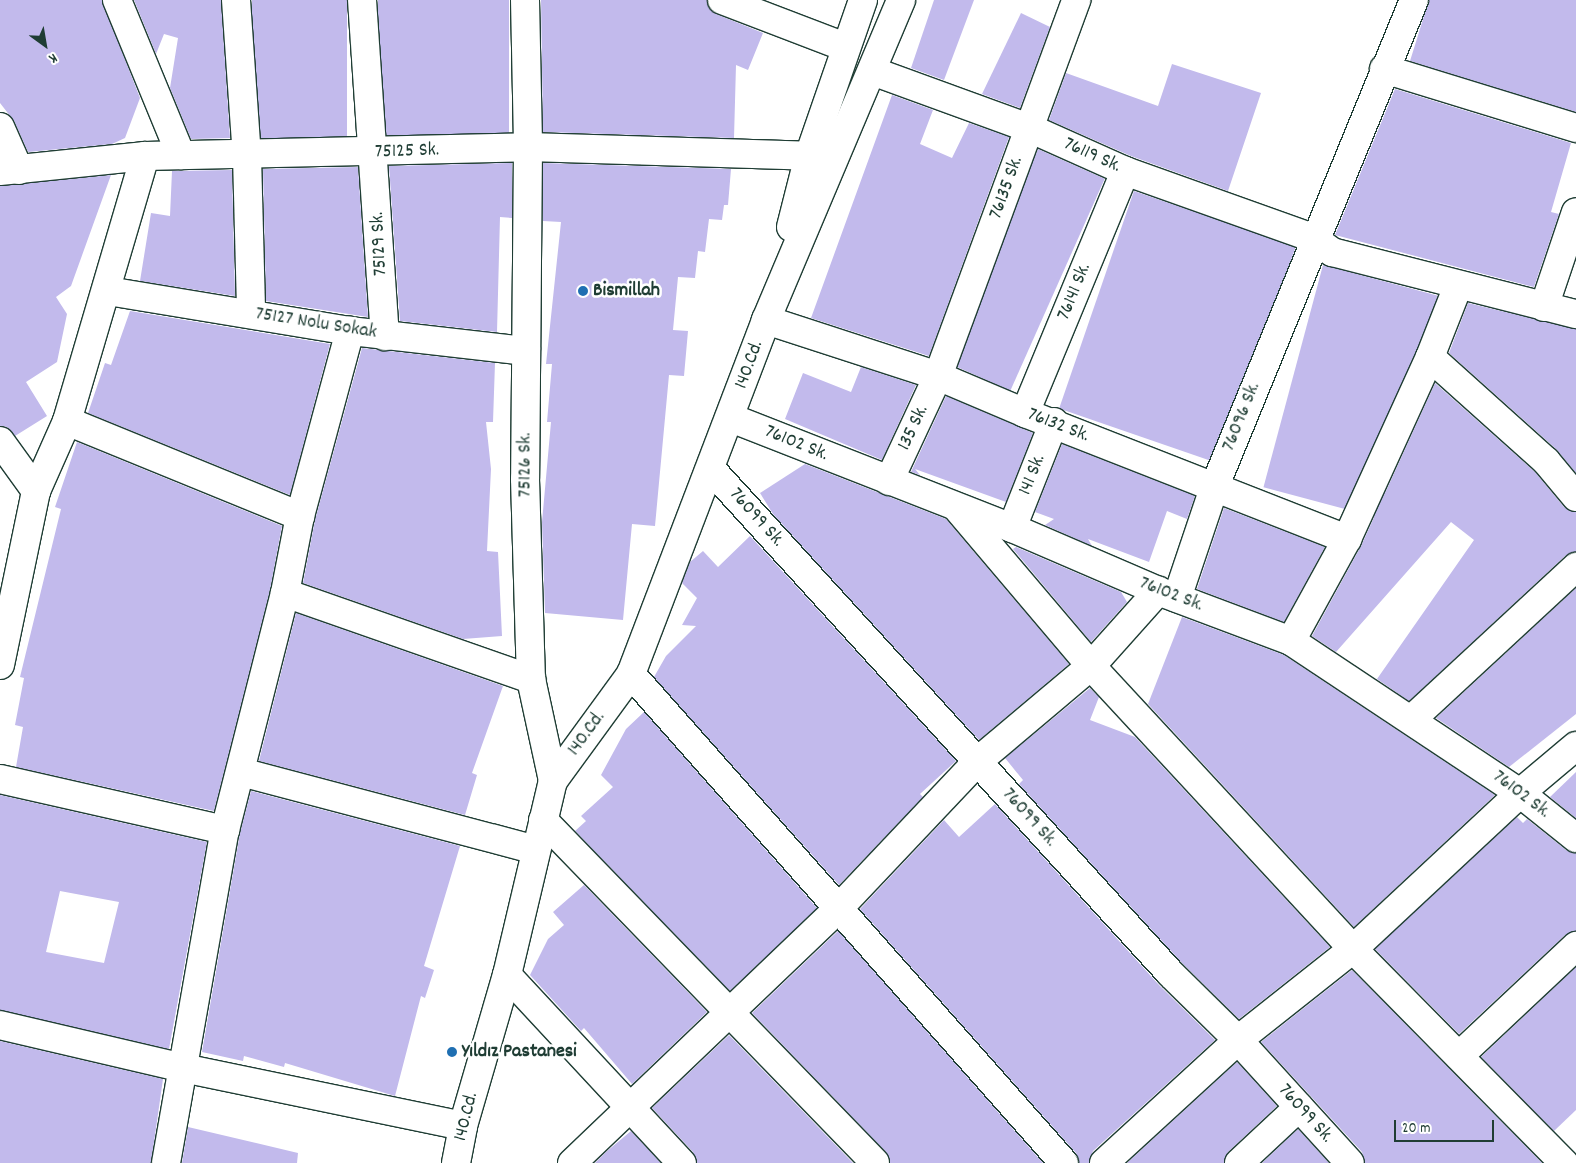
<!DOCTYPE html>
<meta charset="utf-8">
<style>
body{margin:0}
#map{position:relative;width:1576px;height:1163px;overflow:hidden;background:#fff;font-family:Dekko,sans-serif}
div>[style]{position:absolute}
.building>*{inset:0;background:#c2baec;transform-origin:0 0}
.roads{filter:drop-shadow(1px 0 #1f3d34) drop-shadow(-1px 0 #1f3d34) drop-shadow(0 1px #1f3d34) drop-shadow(0 -1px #1f3d34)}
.minor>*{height:28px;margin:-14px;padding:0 14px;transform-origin:14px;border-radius:14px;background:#fff}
.tertiary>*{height:28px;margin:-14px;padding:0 14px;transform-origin:14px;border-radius:14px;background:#fff}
.dots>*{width:14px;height:14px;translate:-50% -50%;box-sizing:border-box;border:2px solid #fff;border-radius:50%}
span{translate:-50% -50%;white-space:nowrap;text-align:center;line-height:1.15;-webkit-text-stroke:5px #fff;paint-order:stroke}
.street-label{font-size:20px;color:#1f3d34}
.poi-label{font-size:20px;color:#1f3d34;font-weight:700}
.left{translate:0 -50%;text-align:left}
.north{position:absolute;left:20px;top:20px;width:50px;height:50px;-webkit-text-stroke:4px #fff;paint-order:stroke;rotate:148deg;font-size:14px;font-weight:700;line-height:20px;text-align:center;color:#1f3d34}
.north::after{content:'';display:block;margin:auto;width:18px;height:22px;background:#1f3d34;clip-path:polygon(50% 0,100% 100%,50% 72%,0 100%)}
.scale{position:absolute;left:1394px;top:1120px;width:100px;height:22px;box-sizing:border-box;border:2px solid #1f3d34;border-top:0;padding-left:6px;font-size:15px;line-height:18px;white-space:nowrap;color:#1f3d34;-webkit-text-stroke:4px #fff;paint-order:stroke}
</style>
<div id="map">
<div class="building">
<div style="clip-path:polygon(0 0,102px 0,140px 98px,125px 138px,112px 144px,28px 152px,14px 121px,0 103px)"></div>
<div style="clip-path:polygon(134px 0,221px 0,230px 138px,191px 139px,170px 88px,178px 38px,164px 34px,156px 54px)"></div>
<div style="left:252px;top:0;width:95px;height:138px"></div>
<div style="left:378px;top:0;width:131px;height:135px"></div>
<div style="clip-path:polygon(541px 0,707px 0,710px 9px,716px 14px,763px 33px,748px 70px,736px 65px,734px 138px,543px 132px)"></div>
<div style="clip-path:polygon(934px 0,974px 0,944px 80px,911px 68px)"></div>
<div style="clip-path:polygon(1429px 0,1576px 0,1576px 112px,1410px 61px)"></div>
<div style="clip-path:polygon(1021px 13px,1050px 27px,1020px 108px,982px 94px)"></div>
<div style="clip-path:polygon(1172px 64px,1261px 93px,1228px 191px,1131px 156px,1049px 120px,1066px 73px,1158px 106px)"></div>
<div style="clip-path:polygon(1395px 89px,1571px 143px,1551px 212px,1559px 214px,1534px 287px,1335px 235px)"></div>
<div style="clip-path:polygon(892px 95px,933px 110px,920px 144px,952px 158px,969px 123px,1009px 137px,929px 356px,811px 318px)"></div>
<div style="left:1038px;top:149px;width:73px;height:232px;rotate:24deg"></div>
<div style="clip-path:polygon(512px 163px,512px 218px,500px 217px,497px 332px,400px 321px,389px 166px)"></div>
<div style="clip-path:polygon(543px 163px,731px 169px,728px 205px,724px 205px,722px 220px,709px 219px,705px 252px,698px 251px,695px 278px,678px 277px,673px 330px,688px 331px,684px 376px,669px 375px,655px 526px,632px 524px,623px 620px,545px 613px,542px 522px,551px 422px,547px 422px,552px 364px,546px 364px,561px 222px,543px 221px)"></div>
<div style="clip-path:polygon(358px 167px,368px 317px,266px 301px,263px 169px)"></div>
<div style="clip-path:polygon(232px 170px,235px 296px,140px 281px,151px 213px,170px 216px,172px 171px)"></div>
<div style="clip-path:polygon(111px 175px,71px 286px,56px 297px,67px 314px,57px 362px,26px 382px,47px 416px,15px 436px,7px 427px,0 426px,0 186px)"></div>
<div style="left:1134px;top:191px;width:171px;height:230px;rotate:19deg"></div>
<div style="left:1323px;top:265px;width:119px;height:230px;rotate:15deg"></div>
<div style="clip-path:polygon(1468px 303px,1576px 329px,1576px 473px,1556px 449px,1449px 353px)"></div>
<div style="clip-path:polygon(130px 311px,330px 344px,290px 495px,88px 413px,105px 363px,111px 365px)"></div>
<div style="clip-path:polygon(362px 348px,495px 363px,493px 422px,486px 422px,491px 469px,487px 551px,498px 552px,502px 636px,463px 639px,303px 583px,315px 520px)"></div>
<div style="clip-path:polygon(861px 367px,916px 385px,882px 460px,785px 419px,803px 373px,851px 392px)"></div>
<div style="clip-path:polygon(1435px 383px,1535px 472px,1564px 507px,1576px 512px,1576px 552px,1565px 556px,1409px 701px,1377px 679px,1474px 540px,1451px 522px,1336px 652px,1312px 636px,1361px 546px)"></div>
<div style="clip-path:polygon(946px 396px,1033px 433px,1006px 502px,915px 469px,920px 475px,911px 472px)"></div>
<div style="clip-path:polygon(77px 442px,282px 526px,270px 590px,214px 811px,16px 767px,23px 727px,15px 725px,24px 678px,20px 677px,61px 509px,55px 507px)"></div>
<div style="clip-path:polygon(1062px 444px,1195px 496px,1187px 519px,1167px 511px,1149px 562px,1088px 539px,1092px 546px,1045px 525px,1054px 519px,1035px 512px)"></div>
<div style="clip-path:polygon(805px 464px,946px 519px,1069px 664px,979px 740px,773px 514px,760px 493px)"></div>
<div style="clip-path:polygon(1224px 508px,1325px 547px,1284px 622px,1197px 589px)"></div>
<div style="clip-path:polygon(750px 536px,956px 761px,920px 794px,923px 797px,839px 885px,654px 677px,666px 656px,696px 626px,682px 625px,697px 598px,682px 583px,690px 562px,703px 551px,718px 567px)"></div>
<div style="clip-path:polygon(1016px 547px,1121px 592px,1127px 602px,1091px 642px,1013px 549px)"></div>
<div style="clip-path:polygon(1576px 588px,1576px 714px,1509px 767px,1436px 718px)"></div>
<div style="clip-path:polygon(296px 613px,503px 686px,472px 773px,477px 775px,465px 815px,259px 761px)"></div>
<div style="clip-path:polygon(1182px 617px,1284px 655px,1495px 795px,1354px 927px,1148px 704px)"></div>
<div style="clip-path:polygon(1090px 688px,1099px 697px,1090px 720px,1135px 737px,1330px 947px,1239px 1019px,1182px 963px,1019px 784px,1023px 780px,1005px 758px)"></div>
<div style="clip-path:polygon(644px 712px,817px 908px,730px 991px,575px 831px,586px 821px,581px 816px,613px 787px,601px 775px,626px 729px)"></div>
<div style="clip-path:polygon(1576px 772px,1576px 818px,1550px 797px)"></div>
<div style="clip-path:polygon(251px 791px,460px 846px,424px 966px,434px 970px,425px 998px,421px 996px,395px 1096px,285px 1063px,284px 1067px,244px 1056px,243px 1061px,202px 1052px,240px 833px)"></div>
<div style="clip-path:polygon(evenodd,0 795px,207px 842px,169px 1049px,0 1010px,0 795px,60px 891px,119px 902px,104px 963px,46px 952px,60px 891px)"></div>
<div style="clip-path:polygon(995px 804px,1159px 985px,1215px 1040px,1093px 1151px,1089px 1163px,1079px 1163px,1076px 1153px,860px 909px,944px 820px,959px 837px)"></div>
<div style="clip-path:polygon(1517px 817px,1523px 823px,1527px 819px,1566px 850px,1576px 853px,1576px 931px,1565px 935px,1459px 1034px,1375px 949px)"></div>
<div style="clip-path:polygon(584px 885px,707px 1012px,632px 1084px,584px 1028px,581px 1031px,530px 975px,548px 939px,564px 925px,553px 912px)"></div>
<div style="clip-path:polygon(838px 931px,1043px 1163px,890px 1163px,886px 1152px,752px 1013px)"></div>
<div style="clip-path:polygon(1576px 967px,1576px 1110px,1554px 1131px,1481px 1057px)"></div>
<div style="clip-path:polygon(1352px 970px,1542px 1163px,1365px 1163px,1362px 1152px,1261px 1042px)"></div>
<div style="clip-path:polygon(729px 1035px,853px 1163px,697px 1163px,693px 1152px,652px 1108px)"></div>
<div style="clip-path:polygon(0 1041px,163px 1079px,151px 1163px,0 1163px)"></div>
<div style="clip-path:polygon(1237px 1062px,1277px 1106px,1228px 1152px,1224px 1163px,1127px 1163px)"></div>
<div style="clip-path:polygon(188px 1127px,298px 1153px,297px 1163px,182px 1163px)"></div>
<div style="clip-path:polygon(1298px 1129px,1329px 1163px,1262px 1163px)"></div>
<div style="clip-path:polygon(631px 1131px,661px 1163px,595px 1163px,606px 1152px)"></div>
</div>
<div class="roads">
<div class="minor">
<div style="left:117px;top:0;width:168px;rotate:67.6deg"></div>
<div style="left:236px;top:0;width:156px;rotate:86deg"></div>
<div style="left:247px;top:156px;width:157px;rotate:88.5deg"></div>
<div style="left:362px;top:0;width:337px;rotate:86.1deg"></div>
<div style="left:525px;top:0;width:147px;rotate:88.8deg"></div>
<div style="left:528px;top:147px;width:332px;rotate:90.5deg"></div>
<div style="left:525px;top:479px;width:200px;rotate:88.3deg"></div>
<div style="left:531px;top:679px;width:104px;rotate:77.8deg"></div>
<div style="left:722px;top:0;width:132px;rotate:20.9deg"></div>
<div style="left:1384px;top:69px;width:201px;rotate:17.1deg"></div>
<div style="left:872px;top:71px;width:167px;rotate:20deg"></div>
<div style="left:1029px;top:128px;width:105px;rotate:24.1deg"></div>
<div style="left:1125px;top:171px;width:200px;rotate:19.6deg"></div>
<div style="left:1313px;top:238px;width:24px;rotate:36deg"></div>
<div style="left:1332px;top:252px;width:252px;rotate:14.3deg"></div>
<div style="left:0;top:127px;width:47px;rotate:66.2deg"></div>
<div style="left:0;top:171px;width:146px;rotate:-5.9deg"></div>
<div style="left:108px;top:291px;width:245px;rotate:9.4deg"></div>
<div style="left:350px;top:331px;width:177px;rotate:6.5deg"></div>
<div style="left:1544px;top:307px;width:100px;rotate:-71.4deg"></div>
<div style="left:766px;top:320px;width:181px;rotate:18deg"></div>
<div style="left:938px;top:376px;width:95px;rotate:23deg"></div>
<div style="left:1025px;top:413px;width:346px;rotate:21.4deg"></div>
<div style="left:1430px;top:357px;width:156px;rotate:41.9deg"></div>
<div style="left:1546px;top:461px;width:47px;rotate:50.2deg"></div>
<div style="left:1025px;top:413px;width:262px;rotate:-67.5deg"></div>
<div style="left:731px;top:418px;width:302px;rotate:21.4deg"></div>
<div style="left:1012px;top:528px;width:159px;rotate:23.3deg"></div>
<div style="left:1158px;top:591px;width:142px;rotate:20.6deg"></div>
<div style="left:1291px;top:641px;width:275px;rotate:33.6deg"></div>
<div style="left:1520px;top:793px;width:72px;rotate:38.8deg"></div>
<div style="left:67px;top:421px;width:252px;rotate:22.2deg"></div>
<div style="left:0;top:441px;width:62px;rotate:54.2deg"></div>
<div style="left:711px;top:469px;width:683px;rotate:47.67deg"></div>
<div style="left:1171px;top:974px;width:94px;rotate:44.6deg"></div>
<div style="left:1238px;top:1040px;width:166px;rotate:47.7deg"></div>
<div style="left:889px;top:481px;width:116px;rotate:-65deg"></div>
<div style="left:938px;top:376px;width:401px;rotate:-69.8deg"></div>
<div style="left:957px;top:508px;width:207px;rotate:49.7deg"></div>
<div style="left:1091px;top:666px;width:386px;rotate:47.2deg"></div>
<div style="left:1353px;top:949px;width:301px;rotate:45.4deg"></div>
<div style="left:1012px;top:528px;width:114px;rotate:-68.4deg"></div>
<div style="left:285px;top:593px;width:261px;rotate:19.3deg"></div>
<div style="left:1177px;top:598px;width:116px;rotate:-71.4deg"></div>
<div style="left:1214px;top:488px;width:527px;rotate:-67.71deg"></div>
<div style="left:1291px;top:641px;width:116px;rotate:-61.2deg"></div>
<div style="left:1347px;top:539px;width:200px;rotate:-65.5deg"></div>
<div style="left:1430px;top:357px;width:76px;rotate:-68.5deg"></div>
<div style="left:0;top:665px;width:178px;rotate:-78.3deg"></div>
<div style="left:36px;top:491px;width:77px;rotate:-66.1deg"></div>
<div style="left:67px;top:421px;width:276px;rotate:-73.6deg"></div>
<div style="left:145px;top:156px;width:383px;rotate:-1.3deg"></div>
<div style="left:528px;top:147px;width:281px;rotate:1.8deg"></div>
<div style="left:631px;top:674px;width:653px;rotate:48.48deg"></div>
<div style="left:1412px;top:719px;width:224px;rotate:-42.8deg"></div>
<div style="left:241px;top:772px;width:305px;rotate:14.8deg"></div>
<div style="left:0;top:779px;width:231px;rotate:12.8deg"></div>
<div style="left:543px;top:820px;width:477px;rotate:45.9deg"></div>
<div style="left:507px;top:975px;width:257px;rotate:47.1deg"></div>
<div style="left:0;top:1025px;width:188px;rotate:13.2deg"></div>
<div style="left:183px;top:1068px;width:286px;rotate:11.7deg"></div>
<div style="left:1459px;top:1056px;width:161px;rotate:-43.2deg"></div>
<div style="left:166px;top:1163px;width:338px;rotate:-80deg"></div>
<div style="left:225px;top:830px;width:244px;rotate:-75.8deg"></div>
<div style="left:285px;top:593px;width:78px;rotate:-79deg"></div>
<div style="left:300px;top:516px;width:192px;rotate:-74.9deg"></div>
<div style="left:572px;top:1163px;width:366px;rotate:-43.7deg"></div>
<div style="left:837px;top:910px;width:205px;rotate:-46.6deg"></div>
<div style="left:978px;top:761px;width:148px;rotate:-40.1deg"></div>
<div style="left:1091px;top:666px;width:101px;rotate:-48.2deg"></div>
<div style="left:1104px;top:1163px;width:182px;rotate:-42.5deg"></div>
<div style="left:1238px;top:1040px;width:147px;rotate:-38.4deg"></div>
<div style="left:1353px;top:949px;width:229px;rotate:-43deg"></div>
<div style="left:1520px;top:793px;width:73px;rotate:-40deg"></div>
<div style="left:1239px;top:1163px;width:82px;rotate:-43deg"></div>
</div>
<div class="tertiary">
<div style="left:791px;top:227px;width:73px;rotate:-75.8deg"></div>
<div style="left:809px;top:156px;width:165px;rotate:-70.9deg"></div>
<div style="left:456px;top:1163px;width:38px;rotate:-79deg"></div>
<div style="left:463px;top:1126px;width:157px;rotate:-73.8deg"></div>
<div style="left:507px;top:975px;width:199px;rotate:-76.7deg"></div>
<div style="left:553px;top:781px;width:132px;rotate:-53.9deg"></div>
<div style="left:631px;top:674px;width:379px;rotate:-69.1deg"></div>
<div style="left:766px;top:320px;width:347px;rotate:-67.1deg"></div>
</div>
</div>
<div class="dots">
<div style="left:583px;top:291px;background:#1f6fb2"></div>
<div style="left:452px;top:1052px;background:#1f6fb2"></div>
</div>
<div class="street-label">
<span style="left:407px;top:152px;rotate:-2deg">75125 Sk.</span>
<span style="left:1092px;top:156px;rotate:24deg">76119 Sk.</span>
<span style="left:1007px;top:188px;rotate:-70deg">76135 Sk.</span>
<span style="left:380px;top:244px;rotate:-93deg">75129 Sk.</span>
<span style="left:1075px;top:292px;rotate:-68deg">76141 Sk.</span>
<span style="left:316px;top:324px;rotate:9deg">75127 Nolu Sokak</span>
<span style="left:750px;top:365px;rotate:-70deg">140.Cd.</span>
<span style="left:1242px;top:417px;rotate:-68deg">76096 Sk.</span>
<span style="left:1058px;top:426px;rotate:21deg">76132 Sk.</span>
<span style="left:914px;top:428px;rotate:-65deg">135 Sk.</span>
<span style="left:796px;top:444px;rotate:22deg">76102 Sk.</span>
<span style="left:526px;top:465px;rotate:-90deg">75126 Sk.</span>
<span style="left:1033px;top:475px;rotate:-68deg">141 Sk.</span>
<span style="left:756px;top:518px;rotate:48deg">76099 Sk.</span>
<span style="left:1171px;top:595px;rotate:21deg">76102 Sk.</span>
<span style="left:587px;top:734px;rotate:-54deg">140.Cd.</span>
<span style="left:1521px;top:795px;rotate:37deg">76102 Sk.</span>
<span style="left:1029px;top:818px;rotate:48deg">76099 Sk.</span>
<span style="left:1305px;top:1114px;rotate:48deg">76099 Sk.</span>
<span style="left:467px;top:1117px;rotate:-76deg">140.Cd.</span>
</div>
<div class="poi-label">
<span class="left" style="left:593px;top:291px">Bismillah</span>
<span class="left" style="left:462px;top:1052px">Yıldız Pastanesi</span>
</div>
<div class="north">K</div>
<div class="scale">20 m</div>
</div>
